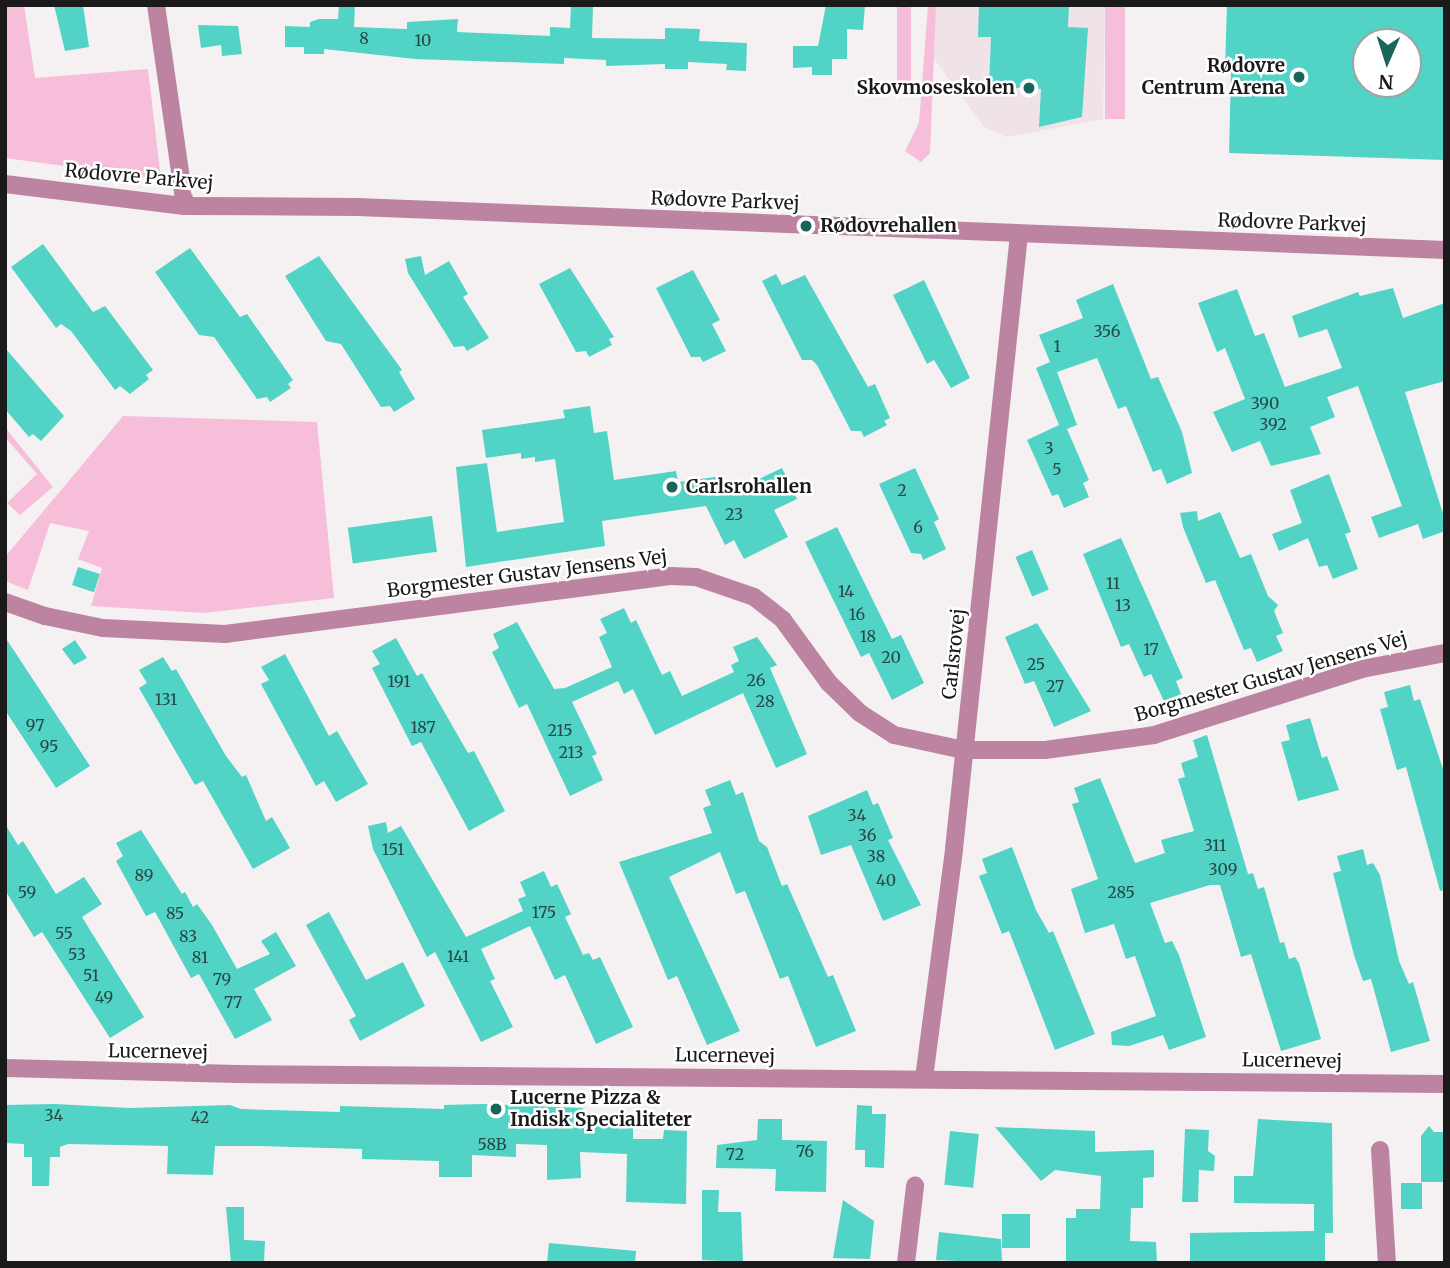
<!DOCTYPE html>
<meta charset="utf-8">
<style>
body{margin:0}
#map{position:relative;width:1450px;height:1268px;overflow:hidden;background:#f5f1f2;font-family:Merriweather,serif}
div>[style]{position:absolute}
.built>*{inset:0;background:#efe3e8}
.green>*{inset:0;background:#f6bed9;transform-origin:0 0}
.building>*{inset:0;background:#51d3c6;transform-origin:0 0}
.minor>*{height:18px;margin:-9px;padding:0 9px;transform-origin:9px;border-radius:9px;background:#bc84a0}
.dots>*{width:19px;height:19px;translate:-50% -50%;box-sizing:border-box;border:4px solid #fff;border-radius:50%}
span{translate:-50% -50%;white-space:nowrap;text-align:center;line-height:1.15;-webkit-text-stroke:5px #fff;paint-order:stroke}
.number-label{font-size:16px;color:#284845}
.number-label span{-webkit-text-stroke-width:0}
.poi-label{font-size:19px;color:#1b1a1a;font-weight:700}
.right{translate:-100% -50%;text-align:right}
.left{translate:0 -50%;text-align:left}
.street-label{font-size:19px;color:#1b1a1a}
.frame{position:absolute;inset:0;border:7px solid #1b1a1a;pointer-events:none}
.north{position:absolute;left:1352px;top:28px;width:70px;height:70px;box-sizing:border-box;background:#fff;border:2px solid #a4a3a3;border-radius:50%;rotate:183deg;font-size:19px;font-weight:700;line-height:28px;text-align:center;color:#1b1a1a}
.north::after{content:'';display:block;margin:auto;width:24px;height:32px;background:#19655e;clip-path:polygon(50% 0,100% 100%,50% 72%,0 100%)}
</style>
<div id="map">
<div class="built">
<div style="clip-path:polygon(936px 5px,1105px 5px,1103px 119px,1007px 137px,984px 127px,932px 56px)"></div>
</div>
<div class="green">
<div style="clip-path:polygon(5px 5px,24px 5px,35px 78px,148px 69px,161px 179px,5px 158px)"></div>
<div style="left:897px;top:5px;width:14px;height:84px"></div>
<div style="clip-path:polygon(928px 5px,936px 5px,930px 153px,921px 162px,905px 151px,919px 123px)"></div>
<div style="left:1105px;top:5px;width:20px;height:114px"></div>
<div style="clip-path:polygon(123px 416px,317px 422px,334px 598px,205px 613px,91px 606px,102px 568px,78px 559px,89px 531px,50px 523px,28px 590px,5px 581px,5px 557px)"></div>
<div style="clip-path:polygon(5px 427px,53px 487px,20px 515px,7px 503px,37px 474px,5px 437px)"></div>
</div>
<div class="building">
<div style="clip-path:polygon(54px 5px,83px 5px,89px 47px,65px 51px)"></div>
<div style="clip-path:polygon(339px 5px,355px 5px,354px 27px,407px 29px,407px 22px,458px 19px,457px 32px,550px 36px,550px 27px,570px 28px,571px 5px,593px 5px,592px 38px,665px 39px,665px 28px,700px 29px,699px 41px,747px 43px,746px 71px,726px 70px,727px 64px,688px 62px,688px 69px,665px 69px,665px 64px,606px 66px,606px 60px,564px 58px,564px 64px,415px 59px,324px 49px,324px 54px,304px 54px,304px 47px,285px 47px,285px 26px,310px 27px,310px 22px,319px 19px,338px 19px)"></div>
<div style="clip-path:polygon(826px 5px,865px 5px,863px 30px,847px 29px,847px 59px,832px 59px,832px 75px,812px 75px,812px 67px,793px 68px,793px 46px,818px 46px)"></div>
<div style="clip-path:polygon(979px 5px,1069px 5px,1068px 27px,1088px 28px,1082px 117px,1039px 127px,1041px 89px,989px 87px,991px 37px,978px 37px)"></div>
<div style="clip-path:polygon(evenodd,1227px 5px,1445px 5px,1445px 160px,1229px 153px,1231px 71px,1225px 69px,1227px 5px,1366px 42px,1408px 42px,1408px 84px,1366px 84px,1366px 42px)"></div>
<div style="clip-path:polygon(198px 25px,238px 26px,242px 54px,222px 56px,221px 45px,201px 48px)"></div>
<div style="clip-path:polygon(43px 244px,93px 312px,105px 306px,153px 370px,146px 375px,149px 379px,130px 394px,120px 386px,115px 390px,71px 331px,61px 324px,56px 328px,11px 267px)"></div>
<div style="clip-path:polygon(190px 248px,240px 317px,247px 314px,293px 380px,288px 384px,291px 388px,270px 402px,267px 397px,257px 399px,214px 337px,199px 335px,155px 272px)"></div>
<div style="clip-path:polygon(319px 256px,402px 370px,399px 372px,415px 399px,394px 412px,390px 406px,381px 407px,341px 344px,326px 341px,285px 276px)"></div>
<div style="clip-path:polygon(421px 256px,425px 275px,449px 261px,468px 294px,463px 297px,489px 338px,467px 351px,464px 346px,454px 347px,408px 273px,405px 259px)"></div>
<div style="clip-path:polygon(570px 268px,614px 337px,609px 339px,612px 345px,589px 357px,586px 351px,576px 352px,539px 284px)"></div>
<div style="clip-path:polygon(693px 270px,720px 320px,712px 324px,726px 351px,703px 362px,700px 357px,691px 357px,656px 288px)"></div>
<div style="clip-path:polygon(776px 274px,782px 285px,805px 275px,868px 387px,875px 384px,890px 418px,884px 421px,887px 425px,864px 437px,861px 431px,851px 431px,817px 365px,812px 360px,802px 360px,762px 281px)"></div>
<div style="clip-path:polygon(924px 280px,970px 378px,951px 388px,934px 360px,927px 364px,893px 295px)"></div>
<div style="clip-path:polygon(1113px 284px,1151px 379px,1158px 377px,1182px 432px,1192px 473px,1167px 484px,1161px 469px,1153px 472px,1126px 406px,1118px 409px,1097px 358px,1057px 372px,1077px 425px,1067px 429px,1089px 480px,1083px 483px,1089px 497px,1064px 508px,1058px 494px,1052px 496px,1027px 440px,1059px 425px,1036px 368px,1050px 362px,1039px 335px,1083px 318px,1076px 300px)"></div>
<div style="clip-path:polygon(1393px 288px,1403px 318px,1445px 303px,1445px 381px,1405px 392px,1445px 520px,1445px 531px,1423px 539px,1418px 524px,1379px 538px,1371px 517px,1402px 506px,1358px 386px,1327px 397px,1335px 417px,1310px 427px,1321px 454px,1271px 466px,1260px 441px,1232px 452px,1213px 412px,1245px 399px,1225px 348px,1217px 352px,1198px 303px,1237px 289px,1255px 336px,1264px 333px,1285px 387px,1342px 368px,1327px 329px,1299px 338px,1292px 316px,1358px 292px,1360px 296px)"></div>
<div style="clip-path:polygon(5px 348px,64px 416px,41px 441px,33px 434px,29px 437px,5px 409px)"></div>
<div style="clip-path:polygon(590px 406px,594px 433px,607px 431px,614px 480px,676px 471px,678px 482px,722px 476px,730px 493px,782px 468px,797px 499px,774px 510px,788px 537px,744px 559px,734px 540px,725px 545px,706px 506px,602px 521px,605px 546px,466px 567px,456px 467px,487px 463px,497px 532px,564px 522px,555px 459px,535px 462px,535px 457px,521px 459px,521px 453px,486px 458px,482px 430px,565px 418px,563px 410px)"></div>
<div style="clip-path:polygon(915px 468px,939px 519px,934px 522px,946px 549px,923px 560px,921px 554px,911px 553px,879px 484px)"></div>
<div style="clip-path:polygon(1329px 474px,1351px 532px,1345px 534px,1358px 569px,1333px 579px,1327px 565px,1319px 567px,1308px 538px,1279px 551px,1272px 534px,1302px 523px,1290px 490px)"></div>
<div style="clip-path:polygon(1197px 511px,1198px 521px,1220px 512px,1240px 558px,1251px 554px,1268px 596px,1278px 605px,1274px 611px,1283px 633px,1276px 636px,1283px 651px,1257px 662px,1251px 648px,1244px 650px,1215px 580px,1206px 583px,1183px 527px,1180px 513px)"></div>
<div style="left:432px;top:516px;width:36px;height:85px;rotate:82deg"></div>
<div style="clip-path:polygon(837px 527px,892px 639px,901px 635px,924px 683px,892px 700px,869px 653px,861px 657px,805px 542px)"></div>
<div style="clip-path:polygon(1121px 538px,1183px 678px,1176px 681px,1181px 694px,1164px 701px,1151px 674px,1144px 677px,1129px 644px,1121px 647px,1083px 554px)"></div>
<div style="left:1032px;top:550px;width:43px;height:18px;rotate:67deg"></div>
<div style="left:78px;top:567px;width:23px;height:19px;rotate:18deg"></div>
<div style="clip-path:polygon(624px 608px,631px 623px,636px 620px,662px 675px,670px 671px,682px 696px,734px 672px,731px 665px,739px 661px,733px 647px,757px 637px,777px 665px,770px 668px,807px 754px,776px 768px,743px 693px,655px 735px,633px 689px,624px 694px,618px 681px,572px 702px,597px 754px,592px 756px,603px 780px,570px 796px,527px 704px,519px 708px,492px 652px,499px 648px,493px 634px,517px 622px,554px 689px,565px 688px,612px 667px,599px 637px,607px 633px,600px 619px)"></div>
<div style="clip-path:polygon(1037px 623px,1091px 711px,1054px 727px,1034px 681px,1025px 684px,1005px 637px)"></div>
<div style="clip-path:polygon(5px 637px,90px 766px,56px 788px,5px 710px)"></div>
<div style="clip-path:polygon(396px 638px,417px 676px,422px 673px,468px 753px,474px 751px,505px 811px,469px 831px,421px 742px,412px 746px,372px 668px,380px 664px,372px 651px)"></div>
<div style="clip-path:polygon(75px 640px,87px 658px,74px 665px,62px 649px)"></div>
<div style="clip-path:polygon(285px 654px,329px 736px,337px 731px,368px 784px,336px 802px,324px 781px,316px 786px,261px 684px,269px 680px,261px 667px)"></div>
<div style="clip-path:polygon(163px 657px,172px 671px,176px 669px,226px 756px,242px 777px,246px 775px,266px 821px,272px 817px,290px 848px,253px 869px,203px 781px,195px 785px,139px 688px,147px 683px,139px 670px)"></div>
<div style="clip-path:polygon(1410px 685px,1414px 701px,1420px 699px,1445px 775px,1445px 890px,1440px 891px,1406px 767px,1397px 770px,1380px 709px,1388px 707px,1384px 692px)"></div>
<div style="clip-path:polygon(1310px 718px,1322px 758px,1327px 756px,1339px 790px,1298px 801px,1281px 742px,1290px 740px,1286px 725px)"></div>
<div style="clip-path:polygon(1207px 735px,1248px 874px,1253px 873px,1258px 889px,1264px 887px,1280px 943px,1284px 942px,1289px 959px,1295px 957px,1299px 963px,1321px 1039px,1281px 1051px,1251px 954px,1241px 957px,1220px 885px,1210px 885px,1150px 903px,1165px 943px,1172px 941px,1179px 955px,1206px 1037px,1169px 1050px,1163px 1035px,1129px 1046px,1112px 1045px,1111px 1032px,1156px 1016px,1135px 956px,1126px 959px,1114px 924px,1085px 933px,1071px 889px,1098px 879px,1072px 804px,1079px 802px,1074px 788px,1100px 778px,1135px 863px,1165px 853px,1161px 840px,1194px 831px,1178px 779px,1185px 777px,1181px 763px,1198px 757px,1193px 740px)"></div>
<div style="clip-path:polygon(730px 780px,736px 795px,743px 792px,759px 841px,767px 847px,782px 886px,787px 884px,828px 977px,833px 975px,856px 1031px,816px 1047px,788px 976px,780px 979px,745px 891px,736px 894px,720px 852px,669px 877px,740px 1031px,707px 1045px,677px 976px,668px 980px,619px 862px,712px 833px,703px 808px,711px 805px,705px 790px)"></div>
<div style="clip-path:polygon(867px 790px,873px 805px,878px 803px,893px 838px,888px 840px,921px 905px,883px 921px,851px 845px,821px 855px,808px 816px)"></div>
<div style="clip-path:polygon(386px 822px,388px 833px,401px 826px,466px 937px,523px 911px,518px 899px,526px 896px,520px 882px,544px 871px,551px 887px,557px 884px,571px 914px,565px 917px,583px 955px,589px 953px,593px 960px,600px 957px,633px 1027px,596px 1044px,565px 975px,555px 980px,530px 926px,481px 949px,495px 979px,490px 981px,513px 1027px,481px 1042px,435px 952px,427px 957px,373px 849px,368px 826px)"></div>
<div style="clip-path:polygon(5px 824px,18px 845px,23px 841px,56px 894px,84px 877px,102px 904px,82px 917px,144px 1017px,110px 1038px,42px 932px,34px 937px,5px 890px)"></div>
<div style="clip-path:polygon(141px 830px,182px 894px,185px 892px,193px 907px,197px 904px,212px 925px,237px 969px,270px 954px,261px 941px,276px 932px,296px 966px,254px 989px,272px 1020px,235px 1039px,199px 974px,191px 978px,155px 912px,146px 916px,116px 861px,123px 856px,116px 843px)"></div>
<div style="clip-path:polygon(1012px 847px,1036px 910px,1049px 933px,1053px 931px,1095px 1034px,1055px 1050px,1009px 931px,1002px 934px,979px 876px,987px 873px,982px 859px)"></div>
<div style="clip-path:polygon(1363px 849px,1367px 865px,1373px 863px,1380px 875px,1399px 961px,1409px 984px,1413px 982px,1430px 1041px,1391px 1052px,1371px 979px,1363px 981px,1354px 955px,1333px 873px,1341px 871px,1337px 856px)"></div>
<div style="clip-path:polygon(329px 912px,366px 980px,403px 962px,425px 1006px,360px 1041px,349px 1020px,356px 1016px,306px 925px)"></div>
<div style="clip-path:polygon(55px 1104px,129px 1108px,230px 1105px,241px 1109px,340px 1112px,340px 1106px,444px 1109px,444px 1105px,482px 1104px,583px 1108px,583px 1123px,633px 1124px,633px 1139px,663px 1139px,664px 1130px,687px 1131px,686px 1204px,626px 1202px,627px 1154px,580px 1152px,581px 1178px,547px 1180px,547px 1145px,516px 1144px,516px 1157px,472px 1155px,472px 1177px,439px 1177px,439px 1161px,362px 1159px,362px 1149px,259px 1146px,215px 1146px,213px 1175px,167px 1174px,168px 1146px,68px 1144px,60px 1147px,60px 1157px,50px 1157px,49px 1186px,32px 1186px,32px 1157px,24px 1157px,24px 1144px,5px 1143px,5px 1105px)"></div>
<div style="clip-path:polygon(857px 1105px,872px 1106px,872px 1114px,886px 1114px,884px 1168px,865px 1167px,865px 1150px,855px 1150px)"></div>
<div style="clip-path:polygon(758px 1119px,782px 1119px,782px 1140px,827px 1141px,826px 1192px,775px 1191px,776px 1169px,716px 1168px,717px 1145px,757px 1140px)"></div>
<div style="clip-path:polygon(1258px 1119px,1332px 1123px,1333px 1233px,1325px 1233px,1325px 1261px,1190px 1263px,1190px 1233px,1314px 1231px,1314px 1204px,1234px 1203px,1234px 1176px,1253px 1176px)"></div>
<div style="clip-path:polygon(1429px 1126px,1434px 1132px,1445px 1132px,1445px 1182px,1421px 1182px,1421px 1136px)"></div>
<div style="clip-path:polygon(995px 1127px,1095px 1131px,1095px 1152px,1154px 1150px,1154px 1177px,1143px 1178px,1143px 1208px,1131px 1208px,1130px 1241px,1156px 1242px,1157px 1263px,1066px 1263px,1066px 1218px,1076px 1218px,1076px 1209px,1100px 1209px,1101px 1176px,1055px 1170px,1041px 1181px)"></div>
<div style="clip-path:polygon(1185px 1129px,1209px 1130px,1208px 1151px,1215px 1156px,1214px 1171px,1199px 1170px,1198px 1202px,1182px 1202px)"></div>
<div style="left:950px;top:1131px;width:29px;height:54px;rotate:6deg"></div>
<div style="left:1401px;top:1183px;width:21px;height:26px"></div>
<div style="clip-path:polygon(702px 1190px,719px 1190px,718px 1212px,741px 1212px,743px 1262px,702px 1260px)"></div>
<div style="clip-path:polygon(843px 1200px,874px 1221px,870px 1259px,833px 1258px)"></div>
<div style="clip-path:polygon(226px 1207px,244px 1207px,244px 1240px,265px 1241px,264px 1263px,231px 1263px)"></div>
<div style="left:1002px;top:1214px;width:28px;height:34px"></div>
<div style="clip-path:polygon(939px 1232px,1001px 1239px,1002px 1263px,936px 1260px)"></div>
<div style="clip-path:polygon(549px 1243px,636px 1251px,635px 1263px,547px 1263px)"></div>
</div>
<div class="minor">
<div style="left:156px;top:5px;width:203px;rotate:81.8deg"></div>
<div style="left:5px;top:184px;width:181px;rotate:7deg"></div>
<div style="left:185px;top:206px;width:172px;rotate:0.3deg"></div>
<div style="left:357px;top:207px;width:1089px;rotate:2.26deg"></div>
<div style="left:5px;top:602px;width:42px;rotate:19.3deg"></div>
<div style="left:45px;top:616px;width:59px;rotate:11.7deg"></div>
<div style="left:103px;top:628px;width:122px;rotate:2.8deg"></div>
<div style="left:225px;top:634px;width:449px;rotate:-7.4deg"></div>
<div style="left:670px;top:576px;width:26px;rotate:2deg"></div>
<div style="left:696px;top:577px;width:61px;rotate:19deg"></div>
<div style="left:754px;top:597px;width:37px;rotate:38deg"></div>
<div style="left:783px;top:620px;width:78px;rotate:53.9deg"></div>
<div style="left:829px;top:683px;width:43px;rotate:44.1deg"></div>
<div style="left:860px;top:713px;width:40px;rotate:32.9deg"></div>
<div style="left:894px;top:735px;width:72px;rotate:12.1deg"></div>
<div style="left:964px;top:750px;width:81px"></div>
<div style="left:1045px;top:750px;width:110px;rotate:-7.8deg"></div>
<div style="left:1154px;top:735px;width:218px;rotate:-17.6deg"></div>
<div style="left:1362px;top:669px;width:85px;rotate:-10.9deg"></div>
<div style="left:5px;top:1068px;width:232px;rotate:1.5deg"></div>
<div style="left:237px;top:1074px;width:1208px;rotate:0.47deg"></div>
<div style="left:924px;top:1078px;width:231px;rotate:-82.5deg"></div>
<div style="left:954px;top:849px;width:617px;rotate:-83.96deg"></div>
<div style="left:1380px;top:1150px;width:113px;rotate:86.5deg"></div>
<div style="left:906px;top:1263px;width:78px;rotate:-83.3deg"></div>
</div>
<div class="dots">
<div style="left:1299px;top:77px;background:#19655e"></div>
<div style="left:1029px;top:88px;background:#19655e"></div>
<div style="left:806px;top:226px;background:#19655e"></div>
<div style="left:672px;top:487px;background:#19655e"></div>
<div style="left:496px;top:1109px;background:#19655e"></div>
</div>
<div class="number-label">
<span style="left:364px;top:38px">8</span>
<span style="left:423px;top:40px">10</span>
<span style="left:1107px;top:331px">356</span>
<span style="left:1057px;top:346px">1</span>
<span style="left:1265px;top:403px">390</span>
<span style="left:1273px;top:424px">392</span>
<span style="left:1049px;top:448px">3</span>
<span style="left:1057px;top:469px">5</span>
<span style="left:902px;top:490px">2</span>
<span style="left:734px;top:514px">23</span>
<span style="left:918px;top:527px">6</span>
<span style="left:1113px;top:583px">11</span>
<span style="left:846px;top:591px">14</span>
<span style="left:1123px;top:605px">13</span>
<span style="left:857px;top:614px">16</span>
<span style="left:868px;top:636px">18</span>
<span style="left:1151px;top:649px">17</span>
<span style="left:891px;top:657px">20</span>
<span style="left:1036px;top:664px">25</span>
<span style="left:756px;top:680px">26</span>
<span style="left:399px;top:681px">191</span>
<span style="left:1055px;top:686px">27</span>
<span style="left:166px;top:699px">131</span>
<span style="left:765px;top:701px">28</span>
<span style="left:35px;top:725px">97</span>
<span style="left:423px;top:727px">187</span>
<span style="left:560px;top:730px">215</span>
<span style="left:49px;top:746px">95</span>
<span style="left:571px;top:752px">213</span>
<span style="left:857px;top:815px">34</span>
<span style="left:867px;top:835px">36</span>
<span style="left:1215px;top:845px">311</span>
<span style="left:393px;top:849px">151</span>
<span style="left:876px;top:856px">38</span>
<span style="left:1223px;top:869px">309</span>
<span style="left:144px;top:875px">89</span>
<span style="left:886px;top:880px">40</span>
<span style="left:27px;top:892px">59</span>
<span style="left:1121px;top:892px">285</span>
<span style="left:544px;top:912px">175</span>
<span style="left:175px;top:913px">85</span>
<span style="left:64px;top:933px">55</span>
<span style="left:188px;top:936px">83</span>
<span style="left:77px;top:954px">53</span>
<span style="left:458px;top:956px">141</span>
<span style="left:200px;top:957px">81</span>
<span style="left:91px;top:975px">51</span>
<span style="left:222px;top:979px">79</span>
<span style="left:104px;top:997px">49</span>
<span style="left:233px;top:1002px">77</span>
<span style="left:54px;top:1115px">34</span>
<span style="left:200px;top:1117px">42</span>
<span style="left:492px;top:1144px">58B</span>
<span style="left:805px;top:1151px">76</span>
<span style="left:735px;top:1154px">72</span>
</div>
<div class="poi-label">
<span class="right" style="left:1285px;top:77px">Rødovre<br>Centrum Arena</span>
<span class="right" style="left:1015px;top:88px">Skovmoseskolen</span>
<span class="left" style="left:820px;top:226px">Rødovrehallen</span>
<span class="left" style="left:686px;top:487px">Carlsrohallen</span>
<span class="left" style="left:510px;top:1109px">Lucerne Pizza &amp;<br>Indisk Specialiteter</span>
</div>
<div class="street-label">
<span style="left:139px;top:177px;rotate:5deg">Rødovre Parkvej</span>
<span style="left:725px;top:201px;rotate:2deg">Rødovre Parkvej</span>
<span style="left:1292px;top:223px;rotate:2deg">Rødovre Parkvej</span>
<span style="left:527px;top:574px;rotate:-7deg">Borgmester Gustav Jensens Vej</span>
<span style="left:954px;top:654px;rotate:-84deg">Carlsrovej</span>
<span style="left:1271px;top:677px;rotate:-16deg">Borgmester Gustav Jensens Vej</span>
<span style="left:158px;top:1052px;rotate:1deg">Lucernevej</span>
<span style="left:725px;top:1056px;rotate:1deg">Lucernevej</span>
<span style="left:1292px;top:1061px;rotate:1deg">Lucernevej</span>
</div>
<div class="frame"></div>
<div class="north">N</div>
</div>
